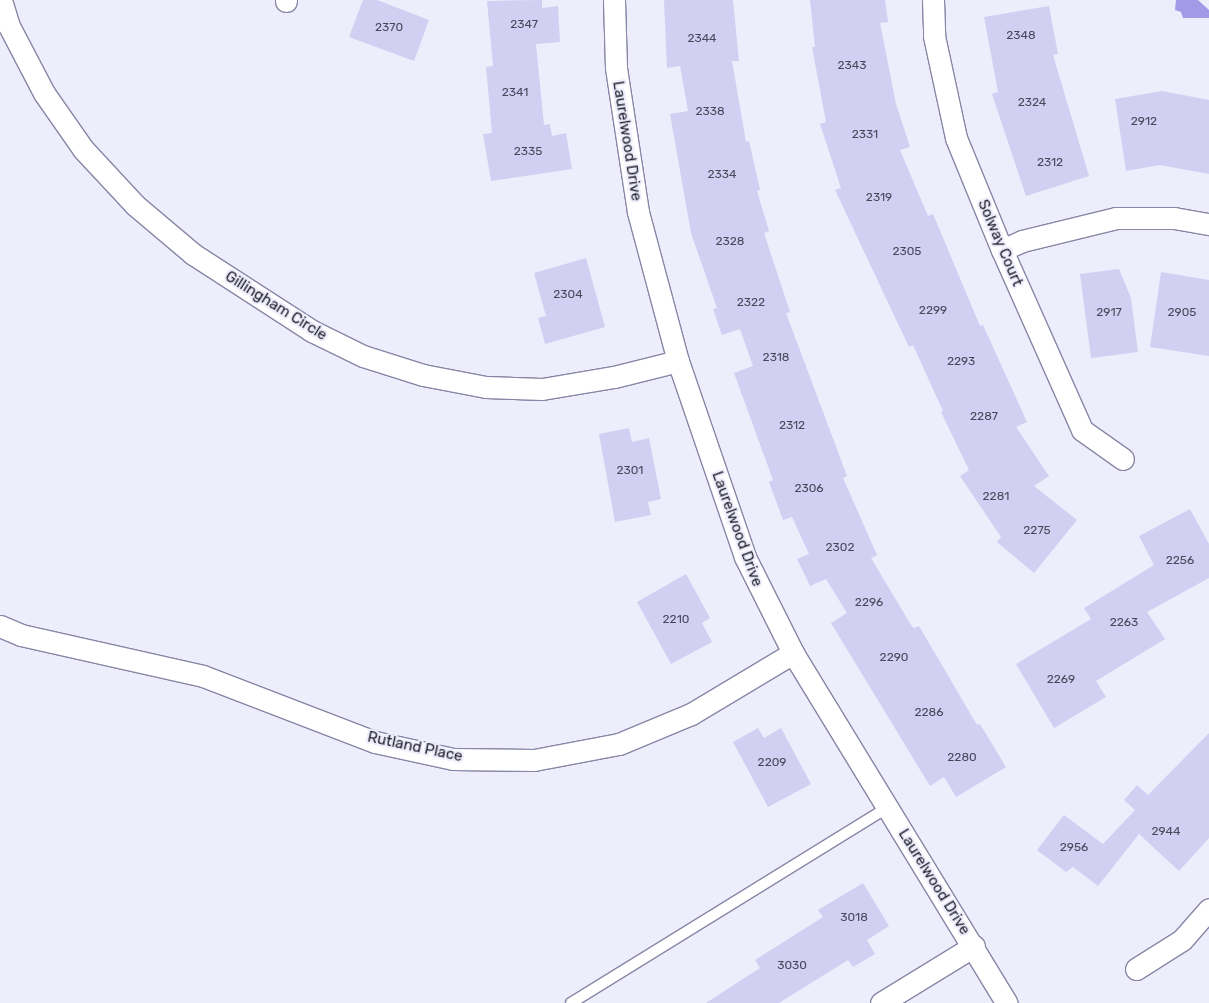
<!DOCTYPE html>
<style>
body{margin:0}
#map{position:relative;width:1209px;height:1003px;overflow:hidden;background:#eeedfc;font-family:Rubik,sans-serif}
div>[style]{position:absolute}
.water>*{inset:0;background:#a29ae6}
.building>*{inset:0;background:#d1cff2}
.roads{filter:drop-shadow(1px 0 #8886a6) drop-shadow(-1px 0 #8886a6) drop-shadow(0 1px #8886a6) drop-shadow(0 -1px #8886a6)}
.service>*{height:10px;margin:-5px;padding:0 5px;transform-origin:5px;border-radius:5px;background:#fff}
.minor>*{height:21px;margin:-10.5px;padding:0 10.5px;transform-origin:10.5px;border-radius:10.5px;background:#fff}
span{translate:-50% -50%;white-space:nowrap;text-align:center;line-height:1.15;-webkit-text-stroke:4.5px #eeedfc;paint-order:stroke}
.number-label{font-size:12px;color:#49485a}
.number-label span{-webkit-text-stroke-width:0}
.street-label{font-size:15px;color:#1c1b27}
</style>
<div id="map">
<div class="water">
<div style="clip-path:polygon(1176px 0,1198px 0,1209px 10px,1209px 18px,1183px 18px,1181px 12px,1175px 10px)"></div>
</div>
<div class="building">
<div style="clip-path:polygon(363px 0,377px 0,429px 20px,414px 61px,349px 37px)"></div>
<div style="clip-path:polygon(542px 0,542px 8px,558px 6px,560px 42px,536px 44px,544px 125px,550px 124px,552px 136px,566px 133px,572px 169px,491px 181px,483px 134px,492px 133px,486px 67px,493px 66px,487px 1px)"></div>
<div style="clip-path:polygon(664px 0,733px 0,739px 61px,732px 61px,746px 142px,749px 141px,760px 190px,757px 191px,769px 231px,764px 233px,790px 312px,786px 313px,847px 476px,843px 478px,877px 555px,871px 558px,911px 625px,914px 628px,919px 626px,977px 725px,980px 724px,1006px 767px,956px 797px,944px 777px,930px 786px,831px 623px,847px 613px,826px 579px,810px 586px,797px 559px,809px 554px,792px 517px,783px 520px,769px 482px,773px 480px,734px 373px,753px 366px,740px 329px,722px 335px,713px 309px,717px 308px,691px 233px,670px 114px,688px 111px,680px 66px,667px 68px)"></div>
<div style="clip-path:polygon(810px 0,885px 0,888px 22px,880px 23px,896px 104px,910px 147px,900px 150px,928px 216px,933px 214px,980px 326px,983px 325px,1027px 422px,1016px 427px,1049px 476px,1034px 486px,1077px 520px,1034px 573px,997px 542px,1001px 537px,960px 476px,969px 470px,941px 412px,943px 411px,913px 345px,909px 347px,835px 190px,841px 188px,820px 124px,826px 122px,812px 47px,815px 47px)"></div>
<div style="clip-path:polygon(1049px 6px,1058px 54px,1053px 55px,1089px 176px,1026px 196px,992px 94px,998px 92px,984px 17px)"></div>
<div style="clip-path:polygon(1162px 91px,1209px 100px,1209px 174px,1160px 165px,1126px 171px,1115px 99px)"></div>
<div style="clip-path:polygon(586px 258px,605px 327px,545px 344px,538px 318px,546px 316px,534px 273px)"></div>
<div style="clip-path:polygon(1119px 269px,1131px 298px,1138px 352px,1091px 358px,1080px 274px)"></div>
<div style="clip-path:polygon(1161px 272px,1209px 280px,1209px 356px,1150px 347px)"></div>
<div style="clip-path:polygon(629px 428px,632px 442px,649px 438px,661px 499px,648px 502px,651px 515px,615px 522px,599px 434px)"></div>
<div style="clip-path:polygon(1190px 509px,1209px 544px,1209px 578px,1147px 612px,1165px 639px,1096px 681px,1106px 697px,1054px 728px,1016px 664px,1091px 619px,1084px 608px,1154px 565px,1139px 536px)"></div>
<div style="clip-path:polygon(686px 574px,710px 618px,702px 623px,712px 642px,671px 664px,637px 602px)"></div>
<div style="clip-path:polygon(758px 728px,764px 738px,781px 728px,811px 784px,768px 807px,733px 742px)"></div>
<div style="clip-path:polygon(1209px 733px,1209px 838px,1179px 871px,1139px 834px,1098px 886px,1073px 867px,1066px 872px,1037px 850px,1064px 815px,1103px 844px,1135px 810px,1124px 800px,1137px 785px,1148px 795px)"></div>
<div style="clip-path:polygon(863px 883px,889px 926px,867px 940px,875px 954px,853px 967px,848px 960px,779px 1003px,706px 1003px,760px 968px,755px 960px,823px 917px,818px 910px)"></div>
</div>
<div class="roads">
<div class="service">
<div style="left:571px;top:1003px;width:373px;rotate:-31.7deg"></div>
</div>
<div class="minor">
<div style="left:1px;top:0;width:27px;rotate:73deg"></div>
<div style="left:9px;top:26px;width:76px;rotate:62.4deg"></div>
<div style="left:44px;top:93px;width:68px;rotate:55.1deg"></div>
<div style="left:83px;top:149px;width:76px;rotate:47.1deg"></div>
<div style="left:135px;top:205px;width:76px;rotate:40.2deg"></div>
<div style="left:193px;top:254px;width:142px;rotate:32.9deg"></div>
<div style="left:312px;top:331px;width:57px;rotate:26.1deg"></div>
<div style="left:363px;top:356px;width:63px;rotate:17.6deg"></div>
<div style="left:423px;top:375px;width:64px;rotate:10.8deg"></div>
<div style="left:486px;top:387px;width:56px;rotate:2deg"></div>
<div style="left:542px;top:389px;width:73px;rotate:-9.5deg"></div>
<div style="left:614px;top:377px;width:66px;rotate:-14deg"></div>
<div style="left:614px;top:0;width:68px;rotate:88.3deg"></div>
<div style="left:616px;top:68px;width:146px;rotate:81.3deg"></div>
<div style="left:638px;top:212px;width:154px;rotate:75deg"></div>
<div style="left:678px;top:361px;width:207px;rotate:71.1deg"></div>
<div style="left:745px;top:557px;width:107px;rotate:63.4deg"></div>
<div style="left:793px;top:653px;width:410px;rotate:58.6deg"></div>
<div style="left:933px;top:0;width:36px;rotate:88deg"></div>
<div style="left:934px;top:36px;width:104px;rotate:77.8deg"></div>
<div style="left:956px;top:138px;width:121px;rotate:67.7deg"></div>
<div style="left:1002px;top:250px;width:197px;rotate:66deg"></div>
<div style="left:1082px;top:430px;width:50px;rotate:35.3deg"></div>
<div style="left:286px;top:1px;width:1px;rotate:-90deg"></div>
<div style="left:1002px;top:250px;width:22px;rotate:-24deg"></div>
<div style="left:1022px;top:241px;width:97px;rotate:-13.7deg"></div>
<div style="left:1116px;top:218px;width:58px"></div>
<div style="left:1174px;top:218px;width:36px;rotate:10deg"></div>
<div style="left:0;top:626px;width:23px;rotate:23deg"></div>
<div style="left:21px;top:635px;width:187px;rotate:12.7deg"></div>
<div style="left:203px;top:676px;width:184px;rotate:21deg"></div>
<div style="left:375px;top:742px;width:80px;rotate:12.3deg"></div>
<div style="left:453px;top:759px;width:81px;rotate:0.7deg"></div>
<div style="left:534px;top:760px;width:86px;rotate:-10.7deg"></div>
<div style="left:619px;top:744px;width:78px;rotate:-22.6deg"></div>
<div style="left:691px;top:714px;width:119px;rotate:-30.9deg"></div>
<div style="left:1136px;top:969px;width:54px;rotate:-32.2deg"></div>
<div style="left:1182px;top:940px;width:41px;rotate:-48.9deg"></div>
<div style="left:881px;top:1003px;width:109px;rotate:-31.5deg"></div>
</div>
</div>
<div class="number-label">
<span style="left:524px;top:25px">2347</span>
<span style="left:389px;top:28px">2370</span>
<span style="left:1021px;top:36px">2348</span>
<span style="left:702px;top:39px">2344</span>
<span style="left:852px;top:66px">2343</span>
<span style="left:515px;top:93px">2341</span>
<span style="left:1032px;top:103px">2324</span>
<span style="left:710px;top:112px">2338</span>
<span style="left:1144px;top:122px">2912</span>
<span style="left:865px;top:135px">2331</span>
<span style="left:528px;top:152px">2335</span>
<span style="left:1050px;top:163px">2312</span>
<span style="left:722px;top:175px">2334</span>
<span style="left:879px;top:198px">2319</span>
<span style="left:730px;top:242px">2328</span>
<span style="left:907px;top:252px">2305</span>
<span style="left:568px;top:295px">2304</span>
<span style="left:751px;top:303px">2322</span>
<span style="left:933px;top:311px">2299</span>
<span style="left:1109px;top:313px">2917</span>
<span style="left:1182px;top:313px">2905</span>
<span style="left:776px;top:358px">2318</span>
<span style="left:961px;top:362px">2293</span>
<span style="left:984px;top:417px">2287</span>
<span style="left:792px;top:426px">2312</span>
<span style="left:630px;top:471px">2301</span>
<span style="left:809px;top:489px">2306</span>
<span style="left:996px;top:497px">2281</span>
<span style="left:1037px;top:531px">2275</span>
<span style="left:840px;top:548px">2302</span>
<span style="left:1180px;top:561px">2256</span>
<span style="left:869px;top:603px">2296</span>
<span style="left:676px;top:620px">2210</span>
<span style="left:1124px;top:623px">2263</span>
<span style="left:894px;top:658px">2290</span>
<span style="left:1061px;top:680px">2269</span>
<span style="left:929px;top:713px">2286</span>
<span style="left:962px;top:758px">2280</span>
<span style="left:772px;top:763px">2209</span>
<span style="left:1166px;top:832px">2944</span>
<span style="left:1074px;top:848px">2956</span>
<span style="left:854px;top:918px">3018</span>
<span style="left:792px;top:966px">3030</span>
</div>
<div class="street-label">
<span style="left:627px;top:141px;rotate:81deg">Laurelwood Drive</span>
<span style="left:1000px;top:243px;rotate:67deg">Solway Court</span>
<span style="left:276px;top:306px;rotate:32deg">Gillingham Circle</span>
<span style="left:737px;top:529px;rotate:70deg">Laurelwood Drive</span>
<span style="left:415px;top:747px;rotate:12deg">Rutland Place</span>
<span style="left:934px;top:882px;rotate:58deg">Laurelwood Drive</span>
</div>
</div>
